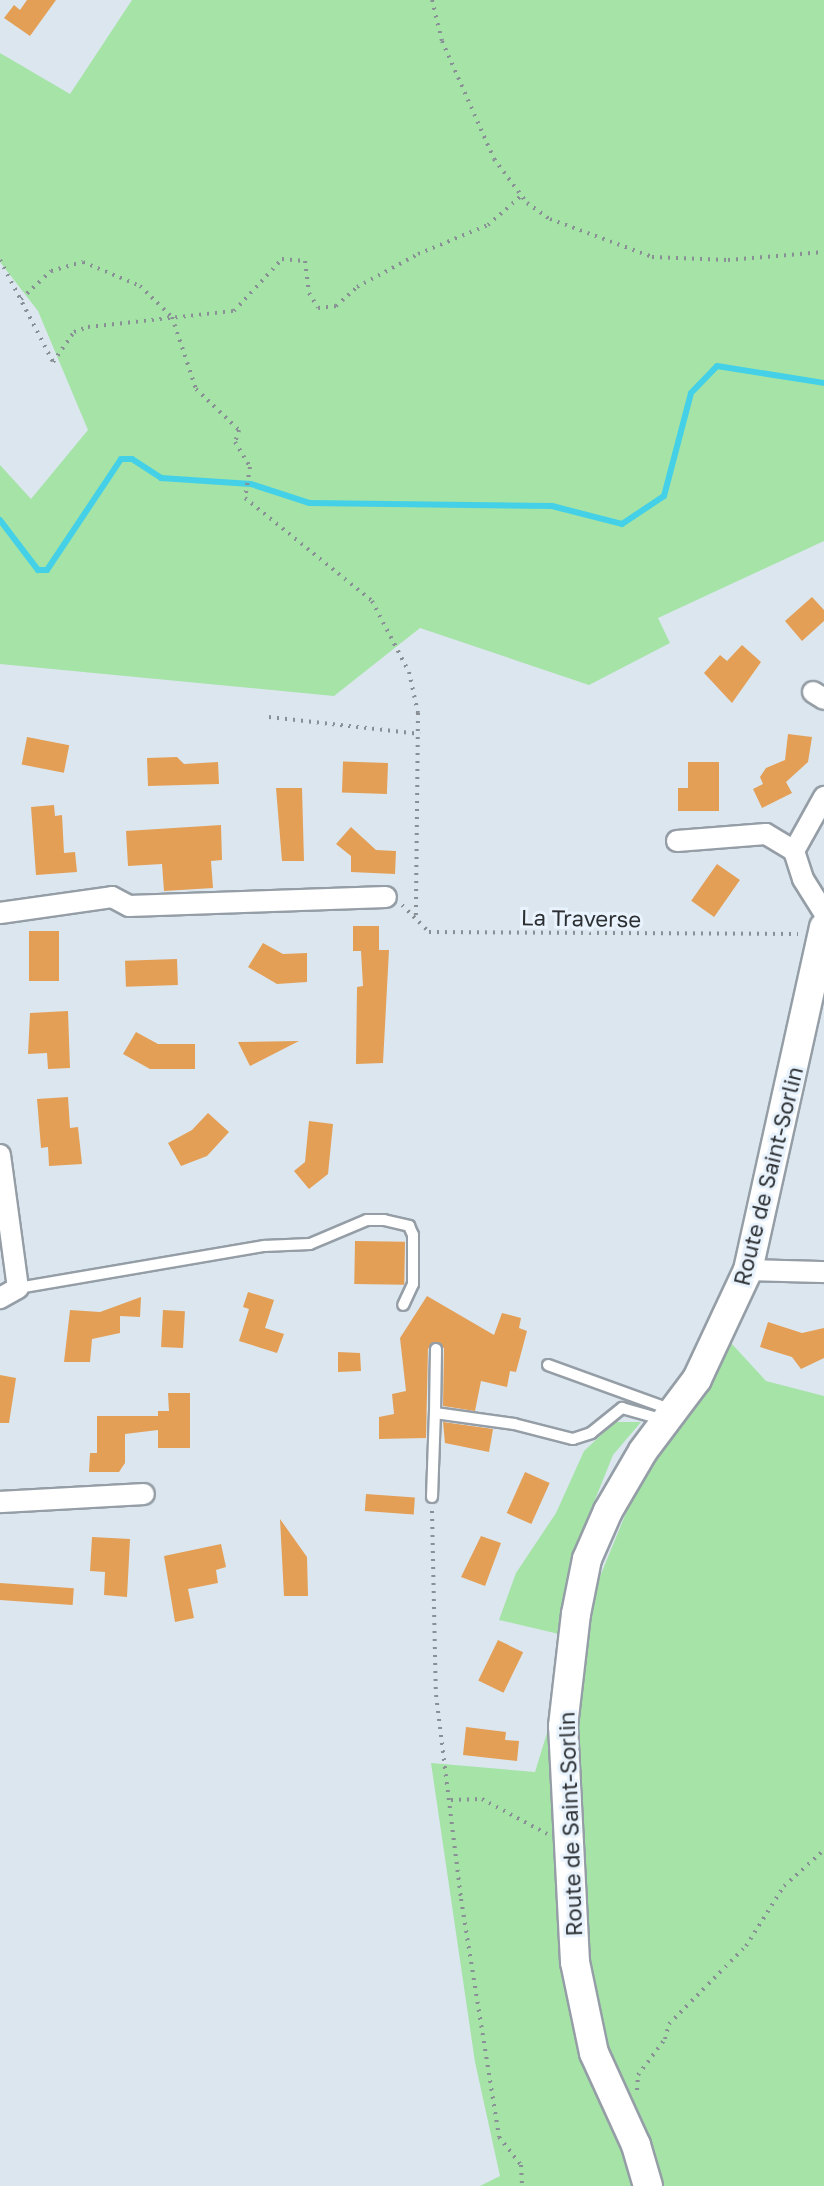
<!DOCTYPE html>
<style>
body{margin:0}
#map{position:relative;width:824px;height:2186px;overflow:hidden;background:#dce6ef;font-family:"Golos Text",sans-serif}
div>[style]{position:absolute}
.green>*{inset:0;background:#a5e3a7}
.stream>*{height:6px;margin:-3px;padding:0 3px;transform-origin:3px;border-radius:3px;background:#44d0e7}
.building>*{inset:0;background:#e39f56;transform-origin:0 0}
.path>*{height:4px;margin-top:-2px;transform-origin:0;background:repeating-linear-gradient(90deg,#888f95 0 2px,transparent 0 8px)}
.roads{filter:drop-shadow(2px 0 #959ea6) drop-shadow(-2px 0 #959ea6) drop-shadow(0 2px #959ea6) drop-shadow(0 -2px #959ea6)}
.lane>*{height:10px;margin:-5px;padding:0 5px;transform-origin:5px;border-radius:5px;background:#fff}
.street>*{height:20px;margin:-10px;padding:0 10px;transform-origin:10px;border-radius:10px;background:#fff}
.secondary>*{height:28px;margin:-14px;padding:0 14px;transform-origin:14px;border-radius:14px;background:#fff}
span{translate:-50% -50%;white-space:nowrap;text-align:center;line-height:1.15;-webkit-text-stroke:6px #e9f3fd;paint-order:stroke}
.street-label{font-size:22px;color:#2c3033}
</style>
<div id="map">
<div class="green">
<div style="clip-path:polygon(132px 0,824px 0,824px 541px,658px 618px,670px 643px,589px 685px,420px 628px,334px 696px,0 664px,0 465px,31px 499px,88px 430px,38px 311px,0 262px,0 53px,70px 94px)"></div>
<div style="clip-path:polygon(731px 1343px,766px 1381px,824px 1396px,824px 2186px,480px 2186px,500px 2176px,475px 2062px,431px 1763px,535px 1772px,580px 1625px,647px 1462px)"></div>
<div style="clip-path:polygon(615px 1422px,641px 1422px,613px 1455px,576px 1547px,559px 1634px,499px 1620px,516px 1573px,556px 1513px,584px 1451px)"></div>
</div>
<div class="stream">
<div style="left:0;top:520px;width:63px;rotate:52.8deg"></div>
<div style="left:38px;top:570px;width:9px"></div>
<div style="left:47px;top:570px;width:133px;rotate:-56.3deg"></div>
<div style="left:121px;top:459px;width:11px"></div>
<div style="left:132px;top:459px;width:35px;rotate:33deg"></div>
<div style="left:161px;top:478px;width:90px;rotate:3.8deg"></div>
<div style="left:251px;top:484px;width:61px;rotate:18.1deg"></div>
<div style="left:309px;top:503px;width:243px;rotate:0.7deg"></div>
<div style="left:552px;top:506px;width:72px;rotate:14.4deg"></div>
<div style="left:622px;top:524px;width:50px;rotate:-33.7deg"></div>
<div style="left:664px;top:496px;width:106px;rotate:-75.3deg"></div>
<div style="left:691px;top:393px;width:37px;rotate:-46deg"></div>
<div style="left:717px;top:366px;width:108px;rotate:9deg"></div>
</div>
<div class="building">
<div style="clip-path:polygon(27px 0,56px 0,30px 36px,4px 18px,14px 5px,20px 10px)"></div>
<div style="clip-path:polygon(812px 597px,824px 610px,824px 621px,802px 641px,785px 621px)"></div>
<div style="clip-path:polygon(742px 645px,761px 662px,732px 703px,704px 673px,720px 655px,727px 661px)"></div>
<div style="clip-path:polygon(788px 734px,812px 737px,808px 762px,786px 782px,792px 793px,762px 808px,753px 789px,763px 784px,760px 777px,766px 768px,785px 760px)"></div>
<div style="left:27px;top:737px;width:43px;height:28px;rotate:11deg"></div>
<div style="clip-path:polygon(177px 757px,184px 764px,218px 762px,219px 784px,148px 786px,147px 758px)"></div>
<div style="clip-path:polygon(688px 762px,719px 762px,719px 811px,678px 811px,678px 788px,688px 788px)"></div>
<div style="left:388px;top:763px;width:31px;height:45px;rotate:92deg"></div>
<div style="clip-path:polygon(276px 788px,302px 788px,304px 861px,282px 861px)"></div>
<div style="clip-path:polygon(54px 805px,55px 816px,62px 815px,64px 853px,75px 852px,77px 872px,36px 875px,31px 807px)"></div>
<div style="clip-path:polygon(221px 825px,222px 860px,211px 861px,213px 888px,164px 891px,162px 864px,128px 866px,126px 831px)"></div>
<div style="clip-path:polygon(351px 827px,376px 850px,396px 851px,395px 874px,351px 872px,351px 856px,336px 844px)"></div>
<div style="left:717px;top:864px;width:28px;height:45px;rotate:35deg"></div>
<div style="clip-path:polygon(353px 926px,379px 926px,379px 950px,389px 950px,383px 1063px,356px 1064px,357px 987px,363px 986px,361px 951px,353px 951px)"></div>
<div style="left:29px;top:931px;width:30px;height:50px"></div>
<div style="clip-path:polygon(263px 943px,283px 954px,307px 953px,307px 982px,277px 984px,248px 967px)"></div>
<div style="left:177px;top:959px;width:26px;height:52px;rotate:88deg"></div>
<div style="clip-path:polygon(68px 1011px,70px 1068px,48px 1069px,47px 1053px,28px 1054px,30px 1013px)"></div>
<div style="clip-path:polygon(136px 1032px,158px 1044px,195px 1044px,195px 1069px,150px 1069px,123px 1054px)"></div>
<div style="clip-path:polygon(299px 1041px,250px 1066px,238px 1042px)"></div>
<div style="clip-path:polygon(68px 1097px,70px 1128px,78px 1127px,82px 1164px,49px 1166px,48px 1147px,41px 1148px,37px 1099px)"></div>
<div style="clip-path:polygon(208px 1113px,229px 1132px,207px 1156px,181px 1166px,168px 1143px,192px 1130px)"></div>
<div style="clip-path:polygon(309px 1121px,333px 1124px,328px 1174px,309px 1189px,294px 1171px,305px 1162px)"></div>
<div style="left:355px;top:1241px;width:50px;height:43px;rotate:1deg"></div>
<div style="clip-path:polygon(248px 1292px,274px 1300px,265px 1328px,284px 1334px,277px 1353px,239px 1341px,249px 1309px,243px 1307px)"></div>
<div style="clip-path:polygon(427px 1296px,494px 1335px,502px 1313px,521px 1318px,519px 1328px,527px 1331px,516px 1372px,510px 1371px,507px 1387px,481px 1381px,475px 1411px,443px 1406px,444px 1348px,433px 1342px,428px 1349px,426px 1438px,379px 1439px,379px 1417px,394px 1414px,392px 1394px,406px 1391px,400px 1338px)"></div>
<div style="clip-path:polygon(141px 1297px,140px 1317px,120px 1316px,120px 1333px,92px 1339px,90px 1362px,64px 1362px,70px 1310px,100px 1312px)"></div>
<div style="left:163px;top:1310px;width:22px;height:37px;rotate:3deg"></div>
<div style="clip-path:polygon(768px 1322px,802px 1333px,824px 1328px,824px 1358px,801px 1369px,792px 1357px,760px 1347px)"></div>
<div style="clip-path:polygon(338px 1352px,360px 1353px,361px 1371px,338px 1372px)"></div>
<div style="clip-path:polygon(0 1375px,16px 1378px,9px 1423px,0 1423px)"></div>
<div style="clip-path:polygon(168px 1393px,190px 1393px,190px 1448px,158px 1448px,158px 1430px,125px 1434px,125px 1463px,119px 1472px,89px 1472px,90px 1453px,97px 1453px,97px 1416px,158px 1416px,158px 1411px,169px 1411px)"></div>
<div style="clip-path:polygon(443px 1422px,493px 1429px,489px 1452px,445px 1443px)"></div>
<div style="left:525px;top:1472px;width:27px;height:45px;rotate:24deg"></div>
<div style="left:366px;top:1494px;width:49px;height:17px;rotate:4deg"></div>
<div style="clip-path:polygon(280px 1519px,307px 1557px,308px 1596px,284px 1596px)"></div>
<div style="clip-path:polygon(481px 1536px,501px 1543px,485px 1586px,461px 1577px)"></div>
<div style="clip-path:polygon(92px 1537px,130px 1539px,127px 1597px,104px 1595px,105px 1572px,90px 1571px)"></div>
<div style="clip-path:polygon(221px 1544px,226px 1567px,216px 1570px,218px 1583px,188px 1589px,194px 1618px,175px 1622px,164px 1556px)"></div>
<div style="left:0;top:1583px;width:74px;height:17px;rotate:4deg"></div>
<div style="left:498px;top:1640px;width:28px;height:45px;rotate:26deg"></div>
<div style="clip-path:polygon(466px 1727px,506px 1732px,505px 1740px,519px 1741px,517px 1761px,463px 1755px)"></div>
</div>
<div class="path">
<div style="left:432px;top:0;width:42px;rotate:76.3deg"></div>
<div style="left:442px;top:41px;width:129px;rotate:66.2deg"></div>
<div style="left:494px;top:159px;width:55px;rotate:53.1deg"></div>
<div style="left:527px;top:203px;width:28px;rotate:35deg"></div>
<div style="left:550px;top:219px;width:109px;rotate:20.4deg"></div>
<div style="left:652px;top:257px;width:76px;rotate:2.3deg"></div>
<div style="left:728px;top:260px;width:96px;rotate:-4.8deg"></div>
<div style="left:0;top:260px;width:115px;rotate:62.5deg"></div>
<div style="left:53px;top:362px;width:37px;rotate:-55deg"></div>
<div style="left:74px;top:332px;width:15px;rotate:-20deg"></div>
<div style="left:88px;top:327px;width:147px;rotate:-6.3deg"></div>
<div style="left:234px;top:311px;width:71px;rotate:-47.3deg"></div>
<div style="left:282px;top:259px;width:23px;rotate:5deg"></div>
<div style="left:305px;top:261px;width:32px;rotate:83deg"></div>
<div style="left:309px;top:293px;width:17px;rotate:59deg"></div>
<div style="left:318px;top:308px;width:18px;rotate:-6deg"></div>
<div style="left:336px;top:306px;width:28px;rotate:-42deg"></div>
<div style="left:357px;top:287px;width:69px;rotate:-28.4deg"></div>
<div style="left:418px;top:254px;width:76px;rotate:-22.5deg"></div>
<div style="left:488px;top:225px;width:45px;rotate:-41.4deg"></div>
<div style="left:21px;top:299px;width:41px;rotate:-43deg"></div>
<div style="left:51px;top:271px;width:33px;rotate:-16deg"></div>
<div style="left:83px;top:262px;width:62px;rotate:22.8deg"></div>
<div style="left:140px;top:286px;width:45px;rotate:44.1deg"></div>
<div style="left:172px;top:317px;width:76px;rotate:71.6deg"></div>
<div style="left:196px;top:389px;width:59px;rotate:43.6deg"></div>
<div style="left:239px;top:430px;width:13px;rotate:108deg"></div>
<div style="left:235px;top:442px;width:29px;rotate:59deg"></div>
<div style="left:250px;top:467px;width:31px;rotate:99deg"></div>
<div style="left:245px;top:498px;width:164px;rotate:39deg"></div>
<div style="left:372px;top:601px;width:80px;rotate:62.5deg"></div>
<div style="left:409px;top:672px;width:42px;rotate:77.6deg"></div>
<div style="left:418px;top:713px;width:207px;rotate:90.6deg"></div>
<div style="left:269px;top:717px;width:152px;rotate:6.4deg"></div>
<div style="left:402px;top:905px;width:38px;rotate:45deg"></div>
<div style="left:429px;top:932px;width:369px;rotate:0.3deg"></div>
<div style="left:432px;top:1511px;width:184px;rotate:88.8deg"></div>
<div style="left:436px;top:1695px;width:206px;rotate:83deg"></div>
<div style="left:461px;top:1899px;width:241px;rotate:80.9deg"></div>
<div style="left:499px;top:2137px;width:36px;rotate:52deg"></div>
<div style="left:521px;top:2165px;width:21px;rotate:87deg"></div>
<div style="left:451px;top:1800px;width:31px;rotate:-2deg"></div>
<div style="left:482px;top:1799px;width:74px;rotate:28.3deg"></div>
<div style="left:637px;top:2090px;width:15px;rotate:-86deg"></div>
<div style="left:638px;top:2075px;width:45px;rotate:-53.1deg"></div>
<div style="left:665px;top:2039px;width:16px;rotate:-75deg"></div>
<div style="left:669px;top:2024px;width:110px;rotate:-45.4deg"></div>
<div style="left:746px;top:1946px;width:71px;rotate:-57.7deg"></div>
<div style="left:784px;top:1886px;width:54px;rotate:-42deg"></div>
</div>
<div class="roads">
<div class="lane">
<div style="left:18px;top:1288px;width:250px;rotate:-9.7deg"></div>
<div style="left:264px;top:1246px;width:46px;rotate:-2.5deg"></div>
<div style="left:310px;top:1244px;width:62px;rotate:-22.8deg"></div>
<div style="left:367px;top:1220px;width:17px"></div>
<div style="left:384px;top:1220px;width:26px;rotate:13deg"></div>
<div style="left:409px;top:1226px;width:10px;rotate:66deg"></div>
<div style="left:413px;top:1235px;width:49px;rotate:90deg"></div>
<div style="left:413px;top:1284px;width:23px;rotate:115deg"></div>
<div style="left:436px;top:1349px;width:64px;rotate:90.9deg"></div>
<div style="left:435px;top:1413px;width:80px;rotate:7.9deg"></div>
<div style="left:514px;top:1424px;width:61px;rotate:14.3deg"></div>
<div style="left:573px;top:1439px;width:19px;rotate:-18deg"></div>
<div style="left:591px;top:1433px;width:40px;rotate:-39deg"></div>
<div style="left:622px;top:1408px;width:44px;rotate:15.9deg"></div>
<div style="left:548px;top:1365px;width:132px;rotate:19.9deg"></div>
<div style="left:432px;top:1497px;width:84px;rotate:-88deg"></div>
</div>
<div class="street">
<div style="left:813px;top:692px;width:13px;rotate:32deg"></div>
<div style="left:677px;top:841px;width:89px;rotate:-4.5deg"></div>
<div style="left:766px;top:834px;width:33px;rotate:31deg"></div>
<div style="left:794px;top:851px;width:29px;rotate:72deg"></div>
<div style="left:803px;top:879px;width:39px;rotate:58deg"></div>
<div style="left:794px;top:851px;width:62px;rotate:-60.9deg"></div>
<div style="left:0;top:913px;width:113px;rotate:-8.1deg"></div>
<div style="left:112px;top:897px;width:19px;rotate:28deg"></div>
<div style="left:129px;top:906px;width:257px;rotate:-2deg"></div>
<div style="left:0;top:1155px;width:134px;rotate:82.3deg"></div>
<div style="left:18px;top:1288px;width:21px;rotate:151deg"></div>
<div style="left:748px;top:1270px;width:76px;rotate:1.5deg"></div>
<div style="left:0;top:1502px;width:144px;rotate:-3.2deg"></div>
</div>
<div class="secondary">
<div style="left:648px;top:2186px;width:43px;rotate:-106.3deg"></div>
<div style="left:636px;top:2145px;width:101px;rotate:-114.5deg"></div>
<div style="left:594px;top:2053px;width:93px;rotate:-101.8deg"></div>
<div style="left:575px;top:1962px;width:236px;rotate:-92.9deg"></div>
<div style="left:563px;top:1726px;width:113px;rotate:-83.4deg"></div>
<div style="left:576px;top:1614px;width:56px;rotate:-78.7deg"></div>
<div style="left:587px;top:1559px;width:52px;rotate:-66.4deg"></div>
<div style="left:608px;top:1511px;width:69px;rotate:-59.7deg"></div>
<div style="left:643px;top:1451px;width:90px;rotate:-53.1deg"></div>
<div style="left:697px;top:1379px;width:120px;rotate:-64.9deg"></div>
<div style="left:748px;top:1270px;width:351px;rotate:-77.5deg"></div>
</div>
</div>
<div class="street-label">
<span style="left:581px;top:918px;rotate:1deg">La Traverse</span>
<span style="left:768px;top:1176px;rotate:-76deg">Route de Saint-Sorlin</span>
<span style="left:570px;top:1824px;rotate:-92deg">Route de Saint-Sorlin</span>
</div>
</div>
